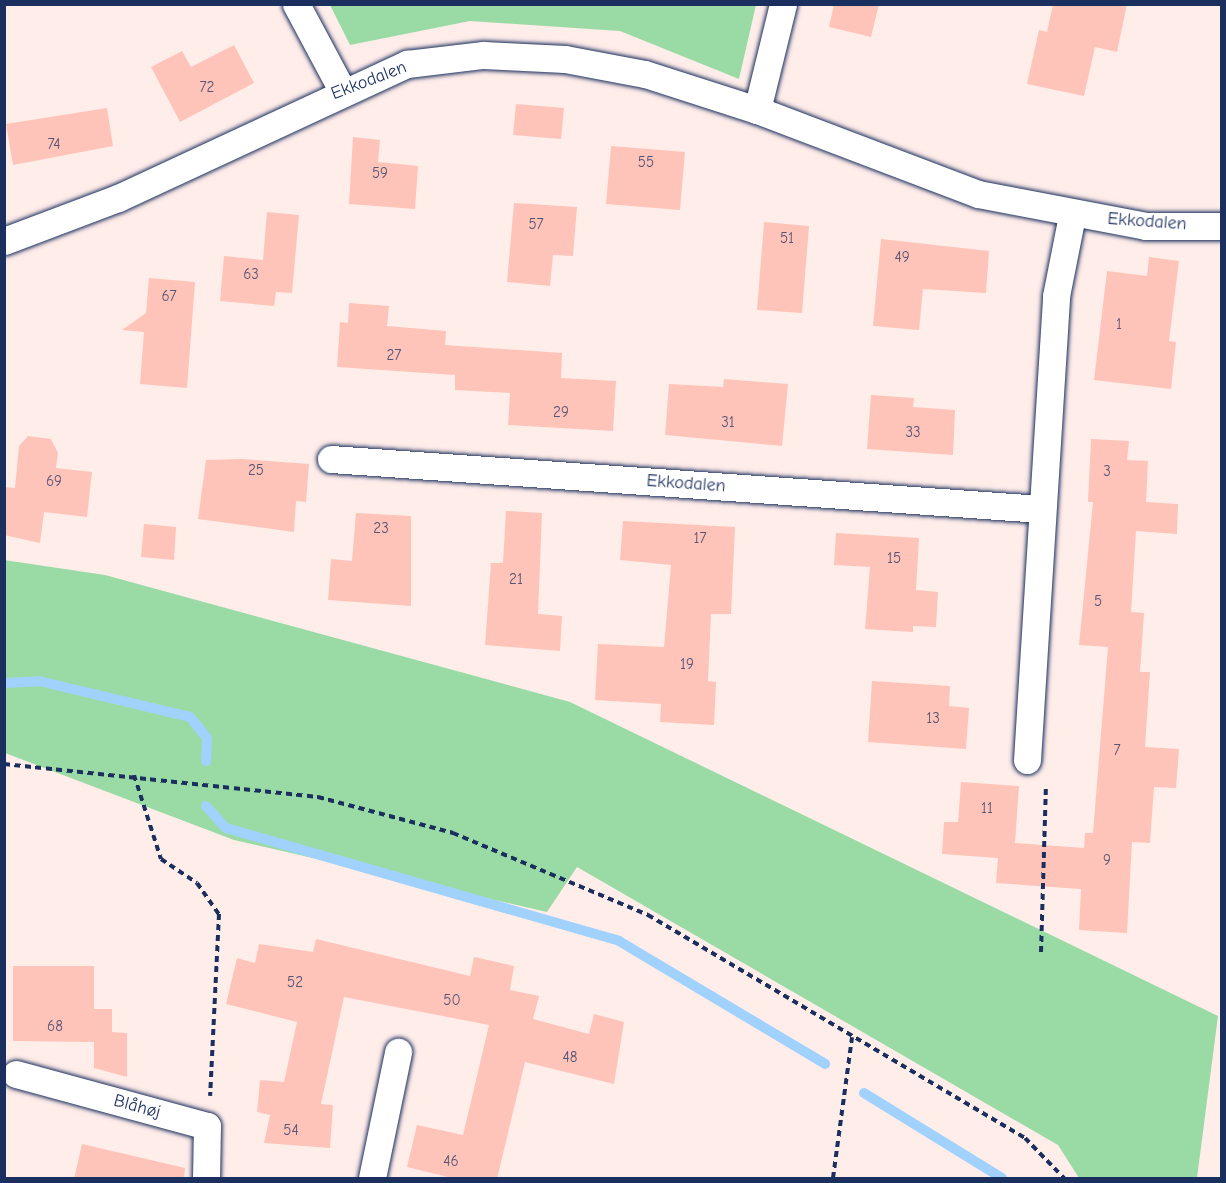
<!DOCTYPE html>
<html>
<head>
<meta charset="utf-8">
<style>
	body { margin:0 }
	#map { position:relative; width:1226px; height:1183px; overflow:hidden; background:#ffedea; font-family:"Comic Neue",sans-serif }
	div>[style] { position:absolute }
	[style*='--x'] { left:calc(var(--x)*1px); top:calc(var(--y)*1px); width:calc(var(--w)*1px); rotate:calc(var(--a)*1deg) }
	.green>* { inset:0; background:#9adba5 }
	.stream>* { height:10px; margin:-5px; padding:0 5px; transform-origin:5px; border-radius:5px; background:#a1d2fe }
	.building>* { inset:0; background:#ffc4b9 }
	.path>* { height:4px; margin-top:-2px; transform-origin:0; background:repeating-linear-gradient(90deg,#1b2f5e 0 6px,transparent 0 10.5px) }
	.roads { filter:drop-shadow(0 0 2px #1b2f5e) drop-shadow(0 0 2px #1b2f5e) }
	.street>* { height:27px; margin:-13.5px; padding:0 13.5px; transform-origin:13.5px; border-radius:13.5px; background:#fff }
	span { translate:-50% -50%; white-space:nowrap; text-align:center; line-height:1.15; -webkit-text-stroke:4.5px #fff; paint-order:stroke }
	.number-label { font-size:15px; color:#545475 }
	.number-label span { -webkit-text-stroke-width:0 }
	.street-label { font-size:18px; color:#1b2f5e }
	.frame { position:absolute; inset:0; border:6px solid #1b2f5e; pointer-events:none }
</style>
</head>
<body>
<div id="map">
	<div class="green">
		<div style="clip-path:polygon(330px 5px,756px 5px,739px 79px,620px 31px,470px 21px,350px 45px)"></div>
		<div style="clip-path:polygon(4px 560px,105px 575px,570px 702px,1218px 1016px,1197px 1178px,1079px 1178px,1058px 1145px,577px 867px,547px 912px,234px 840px,5px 753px)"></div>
	</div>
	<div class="stream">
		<div style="--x:4;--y:683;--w:35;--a:-3"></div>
		<div style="--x:39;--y:681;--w:155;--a:13.4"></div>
		<div style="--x:190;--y:717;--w:27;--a:51"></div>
		<div style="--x:207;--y:738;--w:23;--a:92"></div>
		<div style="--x:206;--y:806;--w:30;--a:48"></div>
		<div style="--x:226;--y:828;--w:409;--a:16"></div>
		<div style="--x:619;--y:941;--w:240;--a:30.8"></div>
		<div style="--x:864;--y:1093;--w:162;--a:31.6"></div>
	</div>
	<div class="building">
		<div style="clip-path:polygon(834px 4px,879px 4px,871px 37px,829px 27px)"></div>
		<div style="clip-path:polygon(1053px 4px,1127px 4px,1117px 52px,1095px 47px,1084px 96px,1027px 84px,1039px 30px,1047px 32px)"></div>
		<div style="clip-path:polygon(234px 45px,254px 83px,180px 122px,151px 67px,182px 51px,191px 67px)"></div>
		<div style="clip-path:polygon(516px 104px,564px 108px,561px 139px,513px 135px)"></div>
		<div style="clip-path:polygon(107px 108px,113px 146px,13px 165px,6px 124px)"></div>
		<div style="clip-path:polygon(353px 137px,380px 140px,378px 162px,418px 166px,415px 209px,349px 204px)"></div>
		<div style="clip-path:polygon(611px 146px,685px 152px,680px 210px,606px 204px)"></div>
		<div style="clip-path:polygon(514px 203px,577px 207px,573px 256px,553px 255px,550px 286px,507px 282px)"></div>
		<div style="clip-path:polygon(267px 212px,299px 215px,292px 293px,276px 292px,274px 306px,220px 301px,224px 256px,263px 260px)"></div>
		<div style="clip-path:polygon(764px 222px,809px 226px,802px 313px,757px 310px)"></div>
		<div style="clip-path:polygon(881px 239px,989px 251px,986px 293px,923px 289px,919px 330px,873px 326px)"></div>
		<div style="clip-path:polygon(1149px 257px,1179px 261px,1169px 341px,1176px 342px,1171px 389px,1094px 380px,1107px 271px,1147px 276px)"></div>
		<div style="clip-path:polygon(149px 278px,195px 282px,187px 388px,140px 384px,144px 332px,122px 330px,146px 313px)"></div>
		<div style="clip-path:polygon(349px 303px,389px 306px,387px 326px,446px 331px,445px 345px,562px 353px,561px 378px,616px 381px,613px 431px,508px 425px,510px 393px,455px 390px,455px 375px,337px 367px,340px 322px,348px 323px)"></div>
		<div style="clip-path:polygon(724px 379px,788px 384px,782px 446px,665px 435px,669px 384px,723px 387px)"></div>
		<div style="clip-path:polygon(871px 395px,914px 398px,913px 407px,955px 410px,953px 455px,867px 449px)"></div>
		<div style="clip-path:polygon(28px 436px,51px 439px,58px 453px,56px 468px,92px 472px,87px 517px,44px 512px,40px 543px,4px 535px,4px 487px,15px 488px,19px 446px)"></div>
		<div style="clip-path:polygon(1091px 439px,1129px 441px,1127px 460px,1148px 461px,1146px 502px,1178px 504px,1177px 534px,1136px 531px,1131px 612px,1144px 613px,1140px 672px,1150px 672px,1145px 747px,1179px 749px,1176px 788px,1154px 787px,1150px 843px,1132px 842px,1127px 933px,1079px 930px,1081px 889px,996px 883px,998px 858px,942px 854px,944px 822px,958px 822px,961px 782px,1019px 786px,1015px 843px,1084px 848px,1085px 833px,1093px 833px,1108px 647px,1079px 645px,1093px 502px,1088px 502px)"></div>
		<div style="clip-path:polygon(242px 459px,309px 464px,306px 502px,296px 501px,294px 532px,198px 519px,206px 460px)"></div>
		<div style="clip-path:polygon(506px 511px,542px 513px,538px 614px,562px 616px,560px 651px,485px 645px,491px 563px,503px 563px)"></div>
		<div style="clip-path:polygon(356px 513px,411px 516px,411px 606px,328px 600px,331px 559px,352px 561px)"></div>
		<div style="clip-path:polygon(623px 521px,735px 527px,731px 614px,711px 614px,708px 681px,716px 682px,714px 725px,660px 722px,661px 704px,595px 700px,598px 644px,664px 647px,671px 565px,620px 560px)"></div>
		<div style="clip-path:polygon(144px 524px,176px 527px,174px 560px,141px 557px)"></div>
		<div style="clip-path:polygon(836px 533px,919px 538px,916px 590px,938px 592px,936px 627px,913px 626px,913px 632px,865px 629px,870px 567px,834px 565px)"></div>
		<div style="clip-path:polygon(872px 681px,950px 686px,949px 706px,969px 708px,966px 749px,868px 742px)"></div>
		<div style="clip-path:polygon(316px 939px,470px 976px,474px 957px,514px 966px,510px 990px,539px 996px,533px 1019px,589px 1034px,594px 1014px,624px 1022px,614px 1084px,525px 1062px,497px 1179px,456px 1179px,407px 1167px,417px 1125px,463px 1135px,489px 1025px,344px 997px,321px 1104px,333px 1105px,330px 1148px,264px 1143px,270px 1115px,257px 1112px,260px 1080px,284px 1082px,297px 1022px,226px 1004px,237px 958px,255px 963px,259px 944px,313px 952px)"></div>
		<div style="clip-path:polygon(13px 966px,94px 966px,94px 1009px,112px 1009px,112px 1032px,127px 1033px,127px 1077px,94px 1068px,94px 1042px,13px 1041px)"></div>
		<div style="clip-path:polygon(82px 1144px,185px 1168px,184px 1179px,74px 1179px)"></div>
	</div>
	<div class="path">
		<div style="--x:4;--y:764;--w:316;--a:6"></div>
		<div style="--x:318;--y:797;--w:140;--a:14.9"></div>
		<div style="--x:453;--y:833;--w:212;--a:22.8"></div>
		<div style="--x:648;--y:915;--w:438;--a:30.6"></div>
		<div style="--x:1025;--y:1138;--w:56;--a:45.7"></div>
		<div style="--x:134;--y:775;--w:88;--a:72.2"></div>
		<div style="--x:161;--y:859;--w:43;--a:33.7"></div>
		<div style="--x:197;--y:883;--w:38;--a:55"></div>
		<div style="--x:219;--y:914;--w:182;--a:92.8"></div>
		<div style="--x:1041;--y:952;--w:168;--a:-88.3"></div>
		<div style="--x:833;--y:1178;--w:142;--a:-82.3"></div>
	</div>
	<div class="roads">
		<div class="street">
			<div style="--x:296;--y:4;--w:98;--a:61.9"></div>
			<div style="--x:757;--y:110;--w:109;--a:-76.2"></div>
			<div style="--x:4;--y:241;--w:122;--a:-20.7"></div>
			<div style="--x:118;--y:198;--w:319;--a:-24.9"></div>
			<div style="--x:407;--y:64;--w:77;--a:-6.8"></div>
			<div style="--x:483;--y:55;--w:82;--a:2.8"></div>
			<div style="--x:565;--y:59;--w:81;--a:10.6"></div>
			<div style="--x:645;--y:74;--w:118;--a:17.8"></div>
			<div style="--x:757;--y:110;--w:236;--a:20.8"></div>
			<div style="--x:978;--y:194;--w:170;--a:10.8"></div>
			<div style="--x:1145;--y:226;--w:77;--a:0"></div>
			<div style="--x:331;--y:459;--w:711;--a:4.03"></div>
			<div style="--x:1027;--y:760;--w:465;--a:-86.4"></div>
			<div style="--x:1056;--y:296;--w:83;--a:-78.8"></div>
			<div style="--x:16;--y:1074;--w:198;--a:15.2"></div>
			<div style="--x:207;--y:1126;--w:52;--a:91.1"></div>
			<div style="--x:372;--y:1178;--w:129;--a:-78.3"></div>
		</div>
	</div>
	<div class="number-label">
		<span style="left:207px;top:88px">72</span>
		<span style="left:54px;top:145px">74</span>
		<span style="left:646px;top:163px">55</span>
		<span style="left:380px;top:174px">59</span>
		<span style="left:536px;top:225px">57</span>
		<span style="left:787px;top:239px">51</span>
		<span style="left:902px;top:258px">49</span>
		<span style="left:251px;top:275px">63</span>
		<span style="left:169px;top:297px">67</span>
		<span style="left:1119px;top:325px">1</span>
		<span style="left:394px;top:356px">27</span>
		<span style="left:561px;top:413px">29</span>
		<span style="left:728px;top:423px">31</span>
		<span style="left:913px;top:433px">33</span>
		<span style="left:256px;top:471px">25</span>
		<span style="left:1107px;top:472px">3</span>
		<span style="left:54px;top:482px">69</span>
		<span style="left:381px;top:529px">23</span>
		<span style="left:700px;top:539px">17</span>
		<span style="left:894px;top:559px">15</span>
		<span style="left:516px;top:580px">21</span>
		<span style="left:1098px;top:602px">5</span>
		<span style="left:687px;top:665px">19</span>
		<span style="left:933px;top:719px">13</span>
		<span style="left:1117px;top:751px">7</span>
		<span style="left:987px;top:809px">11</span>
		<span style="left:1107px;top:861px">9</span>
		<span style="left:295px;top:983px">52</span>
		<span style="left:452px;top:1001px">50</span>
		<span style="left:55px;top:1027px">68</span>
		<span style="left:570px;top:1058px">48</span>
		<span style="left:291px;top:1131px">54</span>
		<span style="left:451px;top:1162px">46</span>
	</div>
	<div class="street-label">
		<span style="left:369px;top:81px;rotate:-21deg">Ekkodalen</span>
		<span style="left:1147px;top:222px;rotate:4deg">Ekkodalen</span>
		<span style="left:686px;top:484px;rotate:4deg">Ekkodalen</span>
		<span style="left:137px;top:1107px;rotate:15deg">Blåhøj</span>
	</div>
	<div class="frame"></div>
</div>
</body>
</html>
